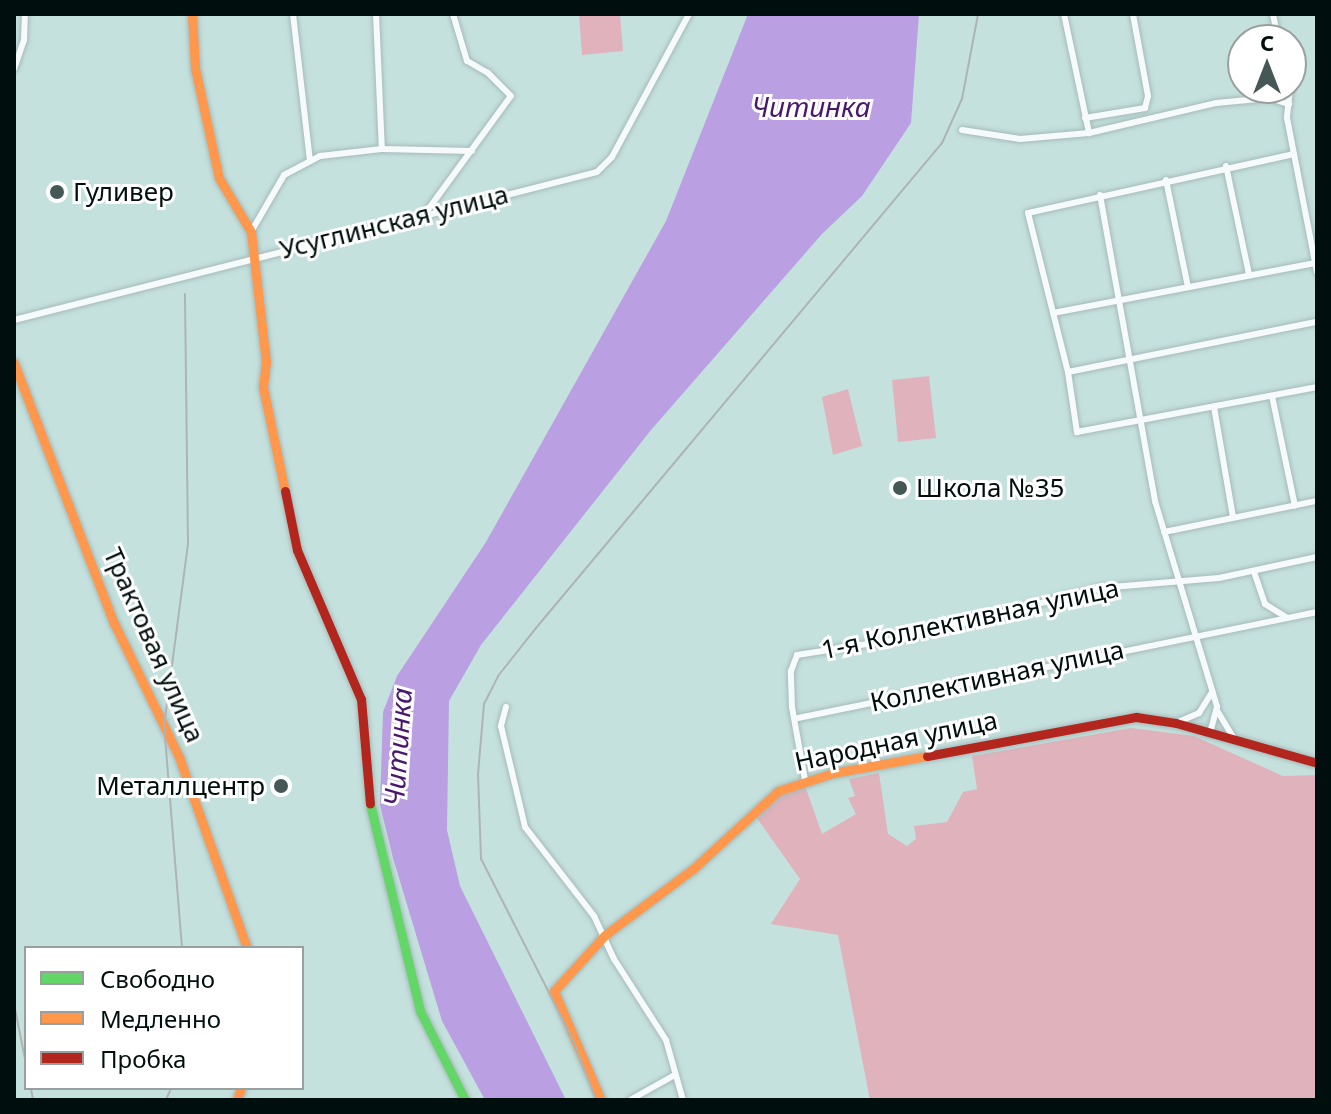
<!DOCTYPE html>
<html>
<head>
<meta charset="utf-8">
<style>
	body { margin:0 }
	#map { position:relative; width:1331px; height:1114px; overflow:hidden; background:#c5e1de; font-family:"Noto Sans",sans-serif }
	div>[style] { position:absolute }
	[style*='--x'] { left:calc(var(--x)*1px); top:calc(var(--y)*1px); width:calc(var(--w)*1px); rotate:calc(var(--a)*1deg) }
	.green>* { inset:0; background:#dfb2bc }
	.water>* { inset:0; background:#baa0e2 }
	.roads { filter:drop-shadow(0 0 2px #a5bbb9) drop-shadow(0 0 2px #a5bbb9) }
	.street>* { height:6px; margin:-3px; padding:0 3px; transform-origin:3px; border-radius:3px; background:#f6fafa }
	.fast>* { height:9px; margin:-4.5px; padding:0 4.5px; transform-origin:4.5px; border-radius:4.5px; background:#63d668 }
	.slow>* { height:9px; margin:-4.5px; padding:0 4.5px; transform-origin:4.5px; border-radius:4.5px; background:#ff974d }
	.jam>* { height:9px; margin:-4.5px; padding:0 4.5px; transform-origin:4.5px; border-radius:4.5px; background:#b3261e }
	.rail>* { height:2px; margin:-1px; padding:0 1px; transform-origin:1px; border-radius:1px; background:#adb4b4 }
	.dots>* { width:22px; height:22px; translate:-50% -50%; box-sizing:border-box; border:4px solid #fff; border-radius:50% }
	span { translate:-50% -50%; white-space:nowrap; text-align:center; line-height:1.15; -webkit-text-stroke:6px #fff; paint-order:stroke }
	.poi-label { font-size:26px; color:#000f0d }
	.left { translate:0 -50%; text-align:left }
	.right { translate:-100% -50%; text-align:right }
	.street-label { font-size:26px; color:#000f0d }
	.water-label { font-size:28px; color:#49176b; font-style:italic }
	.frame { position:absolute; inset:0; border:16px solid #000f0d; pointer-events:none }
	.legend { position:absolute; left:24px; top:946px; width:280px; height:144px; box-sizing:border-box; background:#fff; border:2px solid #999f9e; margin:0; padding:10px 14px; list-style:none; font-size:24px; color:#000f0d }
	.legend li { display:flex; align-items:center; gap:16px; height:40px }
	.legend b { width:40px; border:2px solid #999f9e }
	.north { position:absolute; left:1227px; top:24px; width:80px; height:80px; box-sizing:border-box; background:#fff; border:2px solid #999f9e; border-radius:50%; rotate:0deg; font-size:22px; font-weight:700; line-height:32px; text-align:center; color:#000f0d }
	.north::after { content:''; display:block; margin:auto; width:28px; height:36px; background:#455856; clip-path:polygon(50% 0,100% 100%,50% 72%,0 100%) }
</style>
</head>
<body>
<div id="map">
	<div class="green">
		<div style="clip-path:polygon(579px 14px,620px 14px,623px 51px,582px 55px)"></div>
		<div style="clip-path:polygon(929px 376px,936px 438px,898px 442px,892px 380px)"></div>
		<div style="clip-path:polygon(848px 389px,862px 446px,833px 455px,822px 397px)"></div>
		<div style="clip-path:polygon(1131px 728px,1194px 736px,1283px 776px,1317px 775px,1317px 1100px,870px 1100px,838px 935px,771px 924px,800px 879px,754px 814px,781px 792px,804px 783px,822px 834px,856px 814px,848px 798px,855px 796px,849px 779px,879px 773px,888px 834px,907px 846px,916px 839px,914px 826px,947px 822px,963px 792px,977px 789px,972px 756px)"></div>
	</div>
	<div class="water">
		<div style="clip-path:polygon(748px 14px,919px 14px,911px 123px,862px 196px,822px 234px,651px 430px,481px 645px,449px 701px,447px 830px,460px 886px,566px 1100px,485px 1100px,442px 1021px,393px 858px,380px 805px,383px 712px,397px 676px,486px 542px,666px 221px)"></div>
	</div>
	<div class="roads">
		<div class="street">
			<div style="--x:293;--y:14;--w:148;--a:83.4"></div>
			<div style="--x:376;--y:14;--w:135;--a:87.5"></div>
			<div style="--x:1064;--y:14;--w:122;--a:78.1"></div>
			<div style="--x:1273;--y:14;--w:26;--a:79"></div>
			<div style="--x:14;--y:69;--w:31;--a:-71"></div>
			<div style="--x:24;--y:40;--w:26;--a:-88"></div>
			<div style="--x:1290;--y:88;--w:30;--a:96"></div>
			<div style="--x:1287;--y:118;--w:157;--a:79"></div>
			<div style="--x:1085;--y:118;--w:61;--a:-9.5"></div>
			<div style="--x:1145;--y:108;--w:12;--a:-76"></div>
			<div style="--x:1148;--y:96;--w:83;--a:-100.4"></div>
			<div style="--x:962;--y:130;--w:59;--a:8.8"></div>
			<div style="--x:1020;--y:139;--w:69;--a:-5"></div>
			<div style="--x:1089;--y:133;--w:130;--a:-13.3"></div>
			<div style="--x:1216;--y:103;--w:53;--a:-5.4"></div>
			<div style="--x:1269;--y:98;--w:21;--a:17"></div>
			<div style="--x:1294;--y:154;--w:272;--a:167.5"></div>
			<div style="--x:1028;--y:213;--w:164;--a:75.9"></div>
			<div style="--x:1068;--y:372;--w:61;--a:81.5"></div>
			<div style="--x:1077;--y:432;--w:244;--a:-10.6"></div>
			<div style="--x:1226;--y:166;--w:110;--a:78"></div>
			<div style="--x:1166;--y:180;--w:109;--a:78.4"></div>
			<div style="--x:1100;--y:195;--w:311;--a:79.8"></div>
			<div style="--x:1155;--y:501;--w:215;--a:73.2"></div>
			<div style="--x:1217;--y:707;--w:27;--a:105"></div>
			<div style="--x:427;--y:211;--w:142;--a:-53.9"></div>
			<div style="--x:511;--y:96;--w:33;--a:-135"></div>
			<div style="--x:488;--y:73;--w:24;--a:-150"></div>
			<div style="--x:467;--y:61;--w:49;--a:-106.6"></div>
			<div style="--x:251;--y:232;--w:66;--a:-59.9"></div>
			<div style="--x:284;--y:175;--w:41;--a:-27.8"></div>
			<div style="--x:320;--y:156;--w:62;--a:-6.4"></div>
			<div style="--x:382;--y:149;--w:90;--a:1.3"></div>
			<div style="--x:1053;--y:313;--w:267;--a:-10.8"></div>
			<div style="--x:14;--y:320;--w:601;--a:-14.24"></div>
			<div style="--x:597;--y:172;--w:21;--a:-45"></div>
			<div style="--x:612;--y:157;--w:162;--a:-61.7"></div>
			<div style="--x:1068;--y:372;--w:254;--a:-11.4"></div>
			<div style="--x:1272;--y:396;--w:112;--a:78.2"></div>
			<div style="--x:1214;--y:407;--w:112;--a:80.2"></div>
			<div style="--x:1164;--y:532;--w:156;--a:-11.5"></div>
			<div style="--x:1254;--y:572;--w:34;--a:71"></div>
			<div style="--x:1265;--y:604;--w:26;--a:32"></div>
			<div style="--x:506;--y:707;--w:20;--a:105"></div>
			<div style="--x:501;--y:726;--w:104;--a:76.6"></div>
			<div style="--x:525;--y:827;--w:113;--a:52.2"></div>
			<div style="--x:594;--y:916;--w:47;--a:65.1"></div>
			<div style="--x:614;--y:959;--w:96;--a:57.3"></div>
			<div style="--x:666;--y:1040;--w:62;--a:74.2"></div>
			<div style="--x:1218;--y:712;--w:33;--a:59"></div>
			<div style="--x:798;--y:718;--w:530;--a:-11.54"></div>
			<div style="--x:1178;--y:722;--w:23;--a:-23"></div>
			<div style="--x:1199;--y:713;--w:25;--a:-58"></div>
			<div style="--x:805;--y:780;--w:74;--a:-100.1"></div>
			<div style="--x:792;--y:707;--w:36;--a:-92"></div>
			<div style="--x:791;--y:671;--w:17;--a:-69"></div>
			<div style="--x:797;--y:655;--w:109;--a:-8.9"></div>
			<div style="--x:905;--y:638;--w:201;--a:-14.4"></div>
			<div style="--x:1100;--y:588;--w:119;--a:-4.8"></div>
			<div style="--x:1219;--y:578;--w:100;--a:-12.1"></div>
			<div style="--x:630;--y:1100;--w:51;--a:-29.1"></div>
		</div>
		<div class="fast">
			<div style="--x:370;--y:804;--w:213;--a:76.4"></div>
			<div style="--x:420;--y:1011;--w:100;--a:63.2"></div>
		</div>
		<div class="slow">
			<div style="--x:192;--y:14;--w:54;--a:86.8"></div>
			<div style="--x:195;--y:68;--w:113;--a:77.7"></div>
			<div style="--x:219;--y:178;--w:63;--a:59.3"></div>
			<div style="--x:251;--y:232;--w:131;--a:83.4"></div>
			<div style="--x:266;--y:362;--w:25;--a:97"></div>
			<div style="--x:263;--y:387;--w:106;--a:78.1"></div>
			<div style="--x:14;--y:363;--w:279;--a:69"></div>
			<div style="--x:114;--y:623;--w:149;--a:64.1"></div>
			<div style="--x:179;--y:757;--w:203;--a:70.4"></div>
			<div style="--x:237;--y:1100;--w:13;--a:-72"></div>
			<div style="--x:601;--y:1100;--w:119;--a:-113.3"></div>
			<div style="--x:554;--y:991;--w:76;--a:-47.7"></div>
			<div style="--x:605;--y:935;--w:110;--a:-36.9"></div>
			<div style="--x:693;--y:869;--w:115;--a:-42.5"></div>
			<div style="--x:778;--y:791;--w:58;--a:-18.1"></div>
			<div style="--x:833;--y:773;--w:96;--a:-10.3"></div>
		</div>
		<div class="jam">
			<div style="--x:285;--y:491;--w:60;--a:78.5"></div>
			<div style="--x:297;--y:550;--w:162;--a:66.8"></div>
			<div style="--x:361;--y:699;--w:105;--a:85.1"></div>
			<div style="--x:927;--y:756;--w:213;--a:-10.6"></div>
			<div style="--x:1136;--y:717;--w:40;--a:8.5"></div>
			<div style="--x:1176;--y:723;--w:147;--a:15.8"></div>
		</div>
	</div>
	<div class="rail">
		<div style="--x:182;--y:948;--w:223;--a:-94.6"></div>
		<div style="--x:164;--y:726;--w:185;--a:-82.5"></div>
		<div style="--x:188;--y:543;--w:249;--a:-90.7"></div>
		<div style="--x:14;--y:1004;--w:61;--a:78.7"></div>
		<div style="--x:31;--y:1088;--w:12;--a:81"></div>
		<div style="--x:166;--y:1100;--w:13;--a:-67"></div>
		<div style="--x:596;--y:1100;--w:62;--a:-110.8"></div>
		<div style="--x:574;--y:1042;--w:205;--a:-116.9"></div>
		<div style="--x:481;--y:859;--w:85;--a:-92"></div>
		<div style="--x:478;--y:774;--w:70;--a:-85.1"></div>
		<div style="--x:484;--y:704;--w:31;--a:-63"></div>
		<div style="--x:498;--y:676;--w:61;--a:-51.6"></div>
		<div style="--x:536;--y:628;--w:633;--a:-50.07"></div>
		<div style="--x:942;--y:143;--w:48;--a:-65.6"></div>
		<div style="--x:962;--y:99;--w:86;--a:-79.3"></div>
	</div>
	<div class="dots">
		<div style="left:57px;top:192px;background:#455856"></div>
		<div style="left:900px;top:488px;background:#455856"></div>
		<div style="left:281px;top:786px;background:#455856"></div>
	</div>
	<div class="poi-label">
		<span class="left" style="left:73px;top:192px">Гуливер</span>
		<span class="left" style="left:916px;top:488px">Школа №35</span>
		<span class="right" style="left:265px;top:786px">Металлцентр</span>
	</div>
	<div class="street-label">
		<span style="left:394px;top:222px;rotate:-14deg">Усуглинская улица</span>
		<span style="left:970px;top:619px;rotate:-12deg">1-я Коллективная улица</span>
		<span style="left:154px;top:645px;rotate:66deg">Трактовая улица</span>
		<span style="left:997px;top:676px;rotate:-12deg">Коллективная улица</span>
		<span style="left:896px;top:741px;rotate:-12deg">Народная улица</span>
	</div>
	<div class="water-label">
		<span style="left:811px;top:106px">Читинка</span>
		<span style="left:397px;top:747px;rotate:-86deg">Читинка</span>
	</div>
	<div class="frame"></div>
	<ul class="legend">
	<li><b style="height:10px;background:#63d668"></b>Свободно</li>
	<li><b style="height:10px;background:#ff974d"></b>Медленно</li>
	<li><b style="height:10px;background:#b3261e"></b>Пробка</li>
	</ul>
	<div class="north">С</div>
</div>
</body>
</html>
